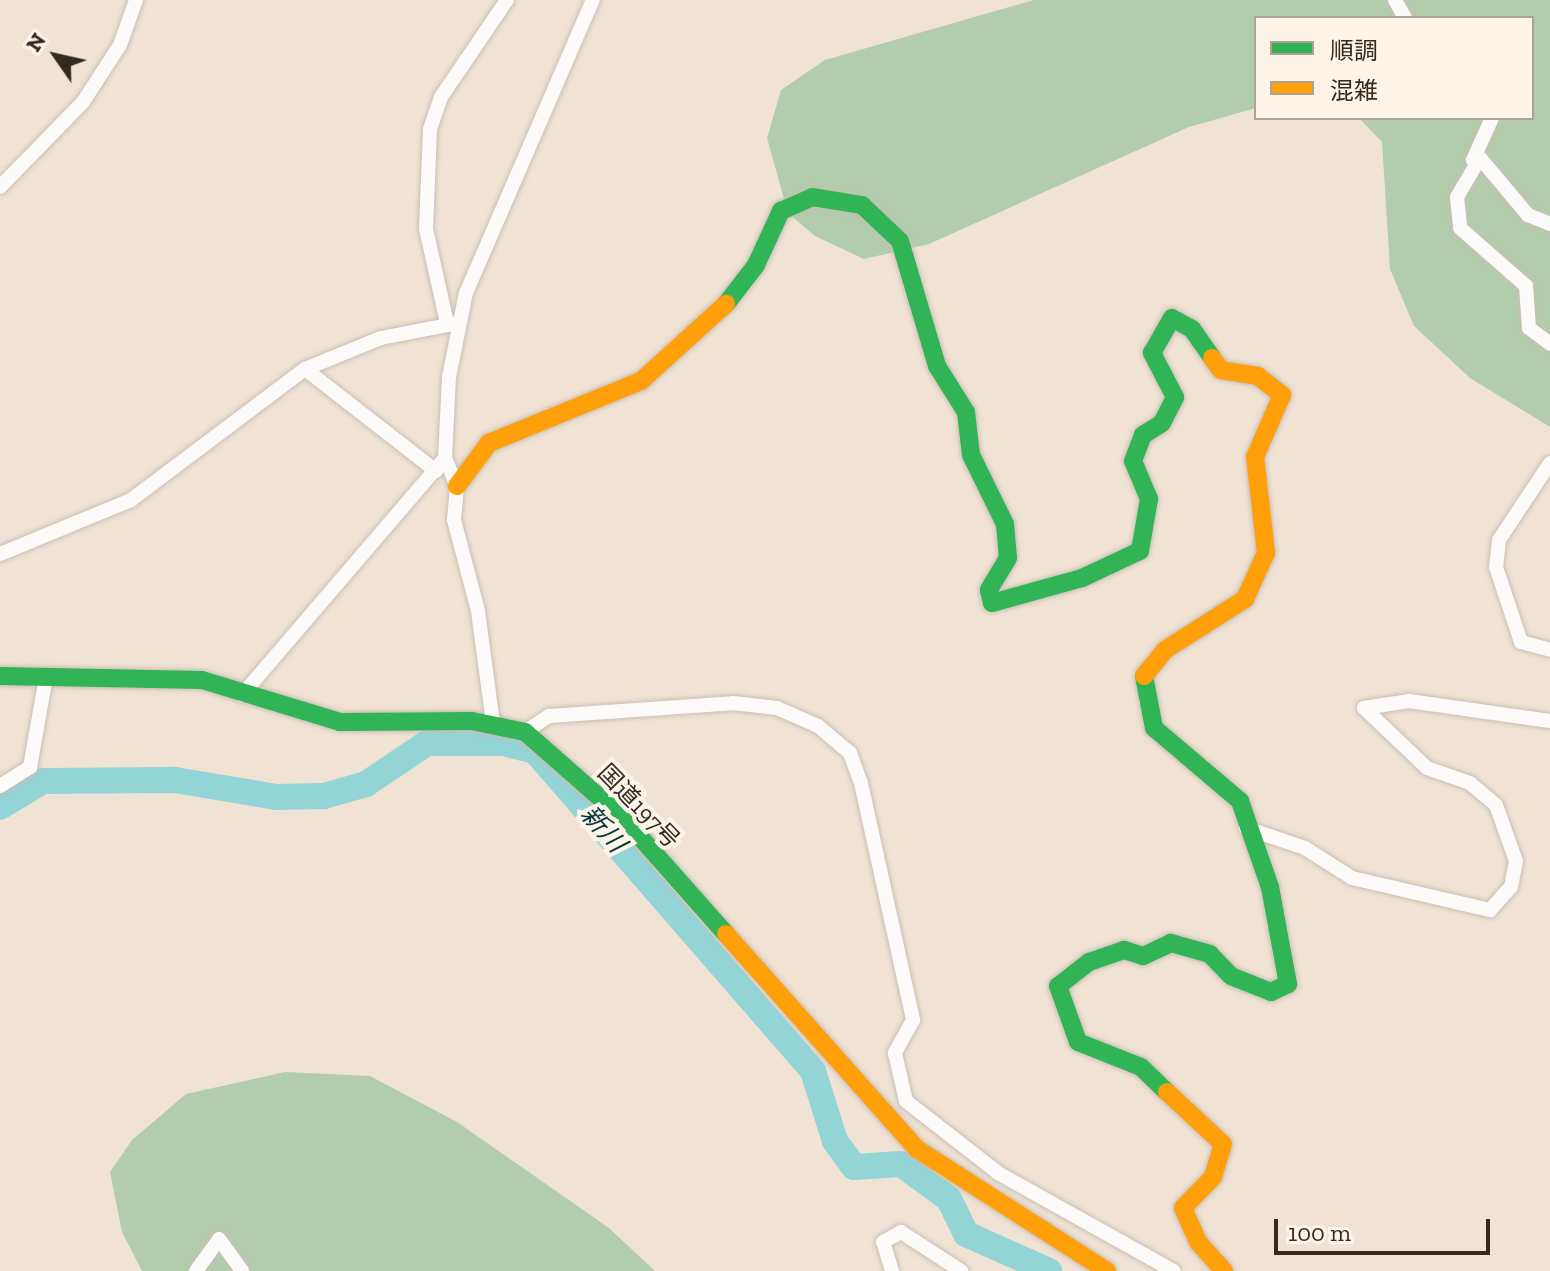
<!DOCTYPE html>
<html>
<head>
<meta charset="utf-8">
<style>
	body { margin:0 }
	#map { position:relative; width:1550px; height:1271px; overflow:hidden; background:#f0e3d4; font-family:"Zilla Slab","Noto Sans JP",serif }
	div>[style] { position:absolute }
	[style*='--x'] { left:calc(var(--x)*1px); top:calc(var(--y)*1px); width:calc(var(--w)*1px); rotate:calc(var(--a)*1deg) }
	.forest>* { inset:0; background:#b2cdab }
	.river>* { height:26px; margin:-13px; padding:0 13px; transform-origin:13px; border-radius:13px; background:#93d4d6 }
	.roads { filter:drop-shadow(0 0 2px #c9bfb4) drop-shadow(0 0 2px #c9bfb4) }
	.street>* { height:14px; margin:-7px; padding:0 7px; transform-origin:7px; border-radius:7px; background:#fdfbf9 }
	.fast>* { height:18px; margin:-9px; padding:0 9px; transform-origin:9px; border-radius:9px; background:#30b455 }
	.slow>* { height:18px; margin:-9px; padding:0 9px; transform-origin:9px; border-radius:9px; background:#ff9f0a }
	span { translate:-50% -50%; white-space:nowrap; text-align:center; line-height:1.15; -webkit-text-stroke:8px #fdf4e9; paint-order:stroke }
	.street-label { font-size:24px; color:#332a1f }
	.water-label { font-size:26px; color:#05373b; font-style:italic }
	.legend { position:absolute; left:1254px; top:16px; width:280px; height:104px; box-sizing:border-box; background:#fdf4e9; border:2px solid #aca398; margin:0; padding:10px 14px; list-style:none; font-size:24px; color:#332a1f }
	.legend li { display:flex; align-items:center; gap:16px; height:40px }
	.legend b { width:40px; border:2px solid #aca398 }
	.north { position:absolute; left:16px; top:16px; width:80px; height:80px; -webkit-text-stroke:6px #fdf4e9; paint-order:stroke; rotate:304deg; font-size:22px; font-weight:700; line-height:32px; text-align:center; color:#332a1f }
	.north::after { content:''; display:block; margin:auto; width:28px; height:36px; background:#332a1f; clip-path:polygon(50% 0,100% 100%,50% 72%,0 100%) }
	.scale { position:absolute; left:1274px; top:1219px; width:216px; height:36px; box-sizing:border-box; border:4px solid #332a1f; border-top:0; padding-left:10px; font-size:24px; line-height:28px; white-space:nowrap; color:#332a1f; -webkit-text-stroke:6px #fdf4e9; paint-order:stroke }
</style>
</head>
<body>
<div id="map">
	<div class="forest">
		<div style="clip-path:polygon(1034px 0,1550px 0,1550px 427px,1470px 378px,1414px 326px,1390px 269px,1382px 142px,1359px 118px,1532px 118px,1532px 18px,1256px 18px,1256px 108px,1189px 127px,929px 244px,864px 259px,815px 236px,788px 213px,767px 138px,781px 90px,825px 60px)"></div>
		<div style="clip-path:polygon(285px 1072px,370px 1076px,457px 1122px,609px 1228px,655px 1271px,142px 1271px,122px 1232px,110px 1172px,132px 1140px,186px 1094px)"></div>
	</div>
	<div class="river">
		<div style="--x:0;--y:807;--w:50;--a:-31.2"></div>
		<div style="--x:43;--y:781;--w:132;--a:-0.4"></div>
		<div style="--x:175;--y:780;--w:103;--a:9.5"></div>
		<div style="--x:277;--y:797;--w:47;--a:-1.2"></div>
		<div style="--x:324;--y:796;--w:44;--a:-15.9"></div>
		<div style="--x:366;--y:784;--w:73;--a:-33.9"></div>
		<div style="--x:427;--y:743;--w:76;--a:0"></div>
		<div style="--x:503;--y:743;--w:33;--a:14"></div>
		<div style="--x:535;--y:751;--w:424;--a:49"></div>
		<div style="--x:813;--y:1071;--w:73;--a:72.6"></div>
		<div style="--x:835;--y:1141;--w:32;--a:54"></div>
		<div style="--x:854;--y:1167;--w:47;--a:-3.7"></div>
		<div style="--x:901;--y:1164;--w:59;--a:36.1"></div>
		<div style="--x:949;--y:1199;--w:39;--a:64"></div>
		<div style="--x:966;--y:1234;--w:91;--a:24"></div>
	</div>
	<div class="roads">
		<div class="street">
			<div style="--x:1395;--y:0;--w:21;--a:61"></div>
			<div style="--x:1492;--y:118;--w:46;--a:114.3"></div>
			<div style="--x:1473;--y:160;--w:7;--a:-16"></div>
			<div style="--x:1480;--y:158;--w:75;--a:49.9"></div>
			<div style="--x:1528;--y:215;--w:24;--a:22"></div>
			<div style="--x:1480;--y:158;--w:45;--a:120.5"></div>
			<div style="--x:1457;--y:197;--w:31;--a:84"></div>
			<div style="--x:1460;--y:228;--w:88;--a:41.3"></div>
			<div style="--x:1526;--y:286;--w:42;--a:85.9"></div>
			<div style="--x:1529;--y:328;--w:26;--a:37"></div>
			<div style="--x:0;--y:187;--w:119;--a:-45.7"></div>
			<div style="--x:83;--y:102;--w:68;--a:-57"></div>
			<div style="--x:120;--y:45;--w:48;--a:-70.4"></div>
			<div style="--x:447;--y:323;--w:96;--a:-102.6"></div>
			<div style="--x:426;--y:229;--w:100;--a:-87.7"></div>
			<div style="--x:430;--y:129;--w:34;--a:-71"></div>
			<div style="--x:441;--y:97;--w:117;--a:-55.8"></div>
			<div style="--x:305;--y:369;--w:166;--a:37.9"></div>
			<div style="--x:445;--y:458;--w:30;--a:67"></div>
			<div style="--x:457;--y:486;--w:34;--a:95"></div>
			<div style="--x:454;--y:520;--w:94;--a:75.2"></div>
			<div style="--x:478;--y:611;--w:114;--a:82.4"></div>
			<div style="--x:1550;--y:463;--w:92;--a:123.5"></div>
			<div style="--x:1499;--y:540;--w:27;--a:96"></div>
			<div style="--x:1496;--y:567;--w:79;--a:71.6"></div>
			<div style="--x:1521;--y:642;--w:30;--a:15"></div>
			<div style="--x:0;--y:554;--w:142;--a:-22.4"></div>
			<div style="--x:131;--y:500;--w:218;--a:-37"></div>
			<div style="--x:305;--y:369;--w:82;--a:-22.2"></div>
			<div style="--x:381;--y:338;--w:78;--a:-11"></div>
			<div style="--x:242;--y:695;--w:312;--a:-49.4"></div>
			<div style="--x:445;--y:458;--w:81;--a:-87.2"></div>
			<div style="--x:449;--y:377;--w:86;--a:-78.6"></div>
			<div style="--x:466;--y:293;--w:319;--a:-66.6"></div>
			<div style="--x:525;--y:732;--w:29;--a:-34"></div>
			<div style="--x:549;--y:716;--w:184;--a:-4"></div>
			<div style="--x:733;--y:703;--w:44;--a:6.5"></div>
			<div style="--x:777;--y:708;--w:45;--a:23.7"></div>
			<div style="--x:818;--y:726;--w:42;--a:40.2"></div>
			<div style="--x:850;--y:753;--w:32;--a:70"></div>
			<div style="--x:861;--y:783;--w:243;--a:77.6"></div>
			<div style="--x:913;--y:1020;--w:38;--a:119"></div>
			<div style="--x:895;--y:1053;--w:49;--a:77.1"></div>
			<div style="--x:906;--y:1101;--w:117;--a:38"></div>
			<div style="--x:998;--y:1173;--w:201;--a:29.2"></div>
			<div style="--x:0;--y:786;--w:36;--a:-32"></div>
			<div style="--x:30;--y:767;--w:85;--a:-79.9"></div>
			<div style="--x:1246;--y:828;--w:62;--a:18.7"></div>
			<div style="--x:1305;--y:848;--w:56;--a:32.6"></div>
			<div style="--x:1352;--y:878;--w:142;--a:13.1"></div>
			<div style="--x:1490;--y:910;--w:31;--a:-48"></div>
			<div style="--x:1511;--y:887;--w:26;--a:-79"></div>
			<div style="--x:1516;--y:861;--w:59;--a:-109.7"></div>
			<div style="--x:1496;--y:805;--w:34;--a:-140"></div>
			<div style="--x:1470;--y:783;--w:46;--a:-160.8"></div>
			<div style="--x:1427;--y:768;--w:87;--a:-136.4"></div>
			<div style="--x:1364;--y:708;--w:46;--a:-8.8"></div>
			<div style="--x:1409;--y:701;--w:142;--a:8.1"></div>
			<div style="--x:196;--y:1271;--w:39;--a:-54"></div>
			<div style="--x:219;--y:1239;--w:39;--a:54"></div>
			<div style="--x:892;--y:1271;--w:30;--a:-107"></div>
			<div style="--x:883;--y:1242;--w:21;--a:-29"></div>
			<div style="--x:901;--y:1232;--w:72;--a:33"></div>
		</div>
		<div class="fast">
			<div style="--x:726;--y:304;--w:49;--a:-52.4"></div>
			<div style="--x:756;--y:265;--w:60;--a:-65.2"></div>
			<div style="--x:781;--y:211;--w:34;--a:-24"></div>
			<div style="--x:812;--y:197;--w:51;--a:9.1"></div>
			<div style="--x:862;--y:205;--w:52;--a:43.5"></div>
			<div style="--x:900;--y:241;--w:130;--a:73.5"></div>
			<div style="--x:937;--y:366;--w:54;--a:57.8"></div>
			<div style="--x:966;--y:412;--w:43;--a:83.4"></div>
			<div style="--x:971;--y:455;--w:77;--a:63.8"></div>
			<div style="--x:1005;--y:524;--w:34;--a:85"></div>
			<div style="--x:1008;--y:558;--w:37;--a:121"></div>
			<div style="--x:989;--y:590;--w:13;--a:77"></div>
			<div style="--x:992;--y:603;--w:93;--a:-15.5"></div>
			<div style="--x:1082;--y:578;--w:64;--a:-25"></div>
			<div style="--x:1140;--y:551;--w:53;--a:-80.2"></div>
			<div style="--x:1149;--y:499;--w:41;--a:-112.8"></div>
			<div style="--x:1133;--y:461;--w:28;--a:-69"></div>
			<div style="--x:1143;--y:435;--w:22;--a:-32"></div>
			<div style="--x:1162;--y:423;--w:29;--a:-63"></div>
			<div style="--x:1175;--y:397;--w:50;--a:-117.6"></div>
			<div style="--x:1152;--y:353;--w:40;--a:-60.3"></div>
			<div style="--x:1172;--y:318;--w:23;--a:29"></div>
			<div style="--x:1192;--y:329;--w:35;--a:55"></div>
			<div style="--x:0;--y:676;--w:202;--a:1.1"></div>
			<div style="--x:202;--y:680;--w:144;--a:16.9"></div>
			<div style="--x:340;--y:722;--w:132;--a:-0.4"></div>
			<div style="--x:472;--y:721;--w:54;--a:11.7"></div>
			<div style="--x:525;--y:732;--w:133;--a:41.3"></div>
			<div style="--x:625;--y:820;--w:152;--a:48.5"></div>
			<div style="--x:1144;--y:676;--w:53;--a:79.1"></div>
			<div style="--x:1154;--y:728;--w:113;--a:40.3"></div>
			<div style="--x:1240;--y:801;--w:91;--a:70.8"></div>
			<div style="--x:1270;--y:887;--w:99;--a:79.5"></div>
			<div style="--x:1288;--y:984;--w:19;--a:155"></div>
			<div style="--x:1271;--y:992;--w:43;--a:-158.2"></div>
			<div style="--x:1231;--y:976;--w:30;--a:-134"></div>
			<div style="--x:1210;--y:954;--w:41;--a:-164.2"></div>
			<div style="--x:1171;--y:943;--w:31;--a:155"></div>
			<div style="--x:1143;--y:956;--w:20;--a:-162"></div>
			<div style="--x:1124;--y:950;--w:37;--a:161"></div>
			<div style="--x:1089;--y:962;--w:39;--a:142"></div>
			<div style="--x:1058;--y:986;--w:59;--a:70.3"></div>
			<div style="--x:1078;--y:1042;--w:68;--a:21.6"></div>
			<div style="--x:1141;--y:1067;--w:36;--a:44"></div>
		</div>
		<div class="slow">
			<div style="--x:457;--y:486;--w:54;--a:-53.3"></div>
			<div style="--x:489;--y:443;--w:164;--a:-22.2"></div>
			<div style="--x:641;--y:381;--w:115;--a:-42.2"></div>
			<div style="--x:1144;--y:676;--w:33;--a:-51"></div>
			<div style="--x:1165;--y:650;--w:95;--a:-32.5"></div>
			<div style="--x:1245;--y:599;--w:51;--a:-65.5"></div>
			<div style="--x:1266;--y:553;--w:97;--a:-96.5"></div>
			<div style="--x:1255;--y:457;--w:68;--a:-66.5"></div>
			<div style="--x:1282;--y:395;--w:31;--a:-142"></div>
			<div style="--x:1258;--y:376;--w:37;--a:-171"></div>
			<div style="--x:1221;--y:370;--w:15;--a:-127"></div>
			<div style="--x:726;--y:934;--w:288;--a:48.4"></div>
			<div style="--x:917;--y:1149;--w:226;--a:32.7"></div>
			<div style="--x:1167;--y:1092;--w:76;--a:42.9"></div>
			<div style="--x:1223;--y:1144;--w:34;--a:107"></div>
			<div style="--x:1213;--y:1177;--w:43;--a:134.1"></div>
			<div style="--x:1183;--y:1208;--w:37;--a:66"></div>
			<div style="--x:1198;--y:1242;--w:39;--a:48"></div>
		</div>
	</div>
	<div class="street-label">
		<span style="left:639px;top:806px;rotate:46deg">国道197号</span>
	</div>
	<div class="water-label">
		<span style="left:603px;top:829px;rotate:49deg">新川</span>
	</div>
	<ul class="legend">
	<li><b style="height:10px;background:#30b455"></b>順調</li>
	<li><b style="height:10px;background:#ff9f0a"></b>混雑</li>
	</ul>
	<div class="north">N</div>
	<div class="scale">100 m</div>
</div>
</body>
</html>
